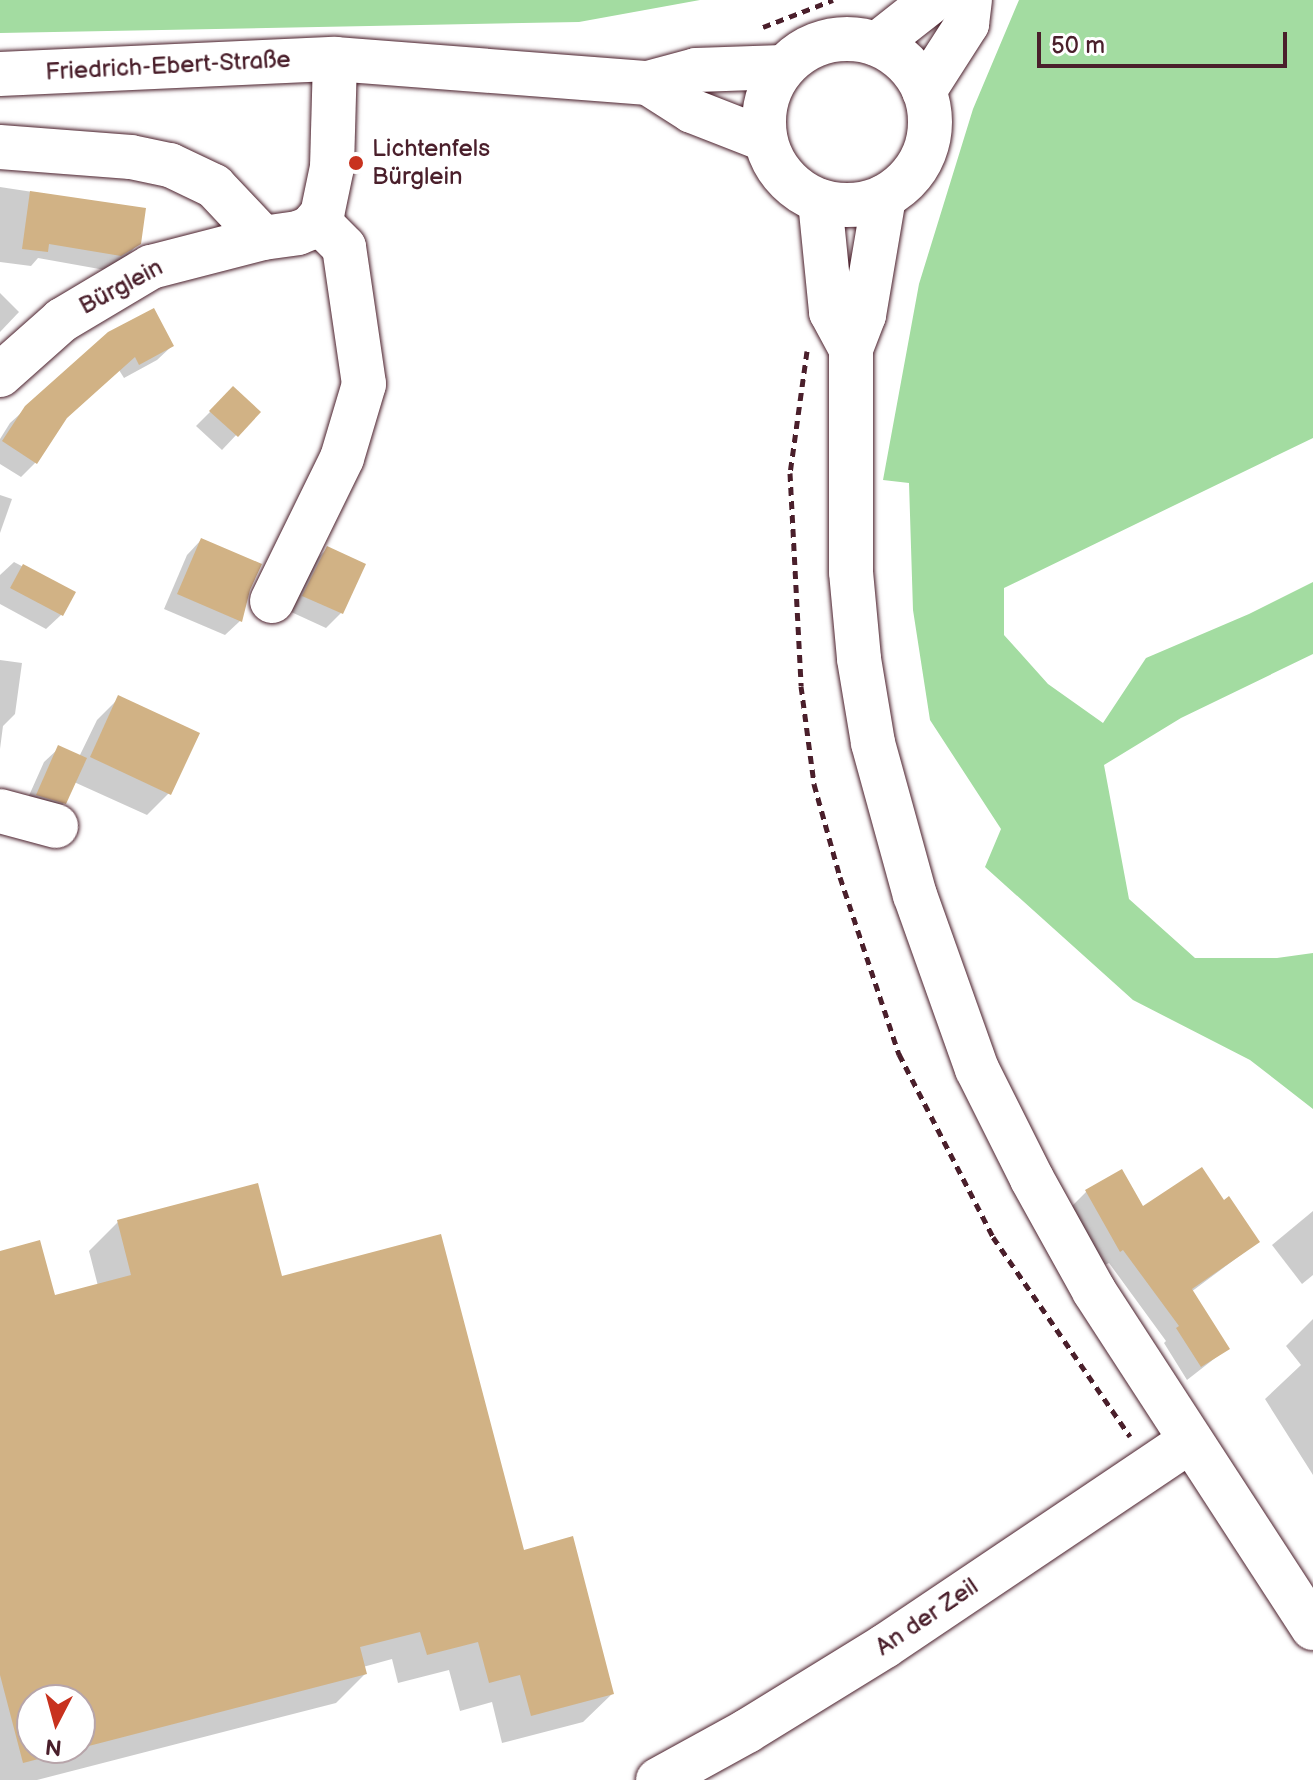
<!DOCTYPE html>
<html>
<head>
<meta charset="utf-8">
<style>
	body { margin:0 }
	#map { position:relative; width:1313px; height:1780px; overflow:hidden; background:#fff; font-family:"Balsamiq Sans",sans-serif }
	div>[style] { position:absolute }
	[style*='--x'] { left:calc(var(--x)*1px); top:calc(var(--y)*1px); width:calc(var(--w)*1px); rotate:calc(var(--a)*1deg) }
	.green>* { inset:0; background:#a3dca1 }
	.shadow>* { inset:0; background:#0003 }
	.building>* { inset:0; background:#d1b285 }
	.path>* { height:5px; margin-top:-2.5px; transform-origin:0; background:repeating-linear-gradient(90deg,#4a1f2b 0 8px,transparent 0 14px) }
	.roads { filter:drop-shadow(0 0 2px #4a1f2b) drop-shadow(0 0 2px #4a1f2b) }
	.minor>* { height:44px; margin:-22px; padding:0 22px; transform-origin:22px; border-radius:22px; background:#fff }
	.minor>.ring { margin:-22px; padding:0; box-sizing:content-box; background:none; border:44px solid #fff; border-radius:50% }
	.dots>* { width:22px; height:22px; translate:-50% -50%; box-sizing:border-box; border:4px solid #fff; border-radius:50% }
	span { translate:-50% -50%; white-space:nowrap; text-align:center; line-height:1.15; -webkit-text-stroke:7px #fff; paint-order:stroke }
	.street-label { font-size:24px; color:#4a1f2b }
	.poi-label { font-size:24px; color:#4a1f2b }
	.left { translate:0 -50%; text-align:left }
	.north { position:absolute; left:16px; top:1684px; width:80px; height:80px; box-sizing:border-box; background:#fff; border:2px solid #b7a5aa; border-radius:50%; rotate:186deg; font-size:22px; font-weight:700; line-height:32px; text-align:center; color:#4a1f2b }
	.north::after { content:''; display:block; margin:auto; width:28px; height:36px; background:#c8321e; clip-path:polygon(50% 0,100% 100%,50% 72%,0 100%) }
	.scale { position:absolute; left:1037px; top:32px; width:250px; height:36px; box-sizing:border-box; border:4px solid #4a1f2b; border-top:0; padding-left:10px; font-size:24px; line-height:28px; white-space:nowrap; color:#4a1f2b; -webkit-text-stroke:6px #fff; paint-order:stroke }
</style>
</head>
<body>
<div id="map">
	<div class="green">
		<div style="clip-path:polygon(0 0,700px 0,579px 22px,0 33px)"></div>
		<div style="clip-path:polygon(1019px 0,1313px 0,1313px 438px,1004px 588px,1004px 635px,1048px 684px,1103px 723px,1146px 658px,1249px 614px,1313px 582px,1313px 654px,1181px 718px,1104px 765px,1129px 899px,1195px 958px,1277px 958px,1313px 953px,1313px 1109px,1250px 1060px,1133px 1000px,985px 867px,1001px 829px,930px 720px,913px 610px,909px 483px,883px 480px,919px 284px,973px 109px)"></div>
	</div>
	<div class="shadow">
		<div style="clip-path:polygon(0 187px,144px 209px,139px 243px,124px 259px,105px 270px,38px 258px,31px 266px,0 262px)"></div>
		<div style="clip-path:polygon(0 293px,19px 312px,0 332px)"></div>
		<div style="clip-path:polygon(109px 334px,172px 346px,157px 360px,124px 378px,119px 370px,63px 421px,35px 463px,21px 477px,0 464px,0 439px,10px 423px)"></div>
		<div style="clip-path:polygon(233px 389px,258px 412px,222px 450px,196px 426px)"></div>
		<div style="clip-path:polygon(0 495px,12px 499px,0 533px)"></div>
		<div style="clip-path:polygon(201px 540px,248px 589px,240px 621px,225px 635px,164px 609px,187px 555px)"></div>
		<div style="clip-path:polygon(327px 549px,363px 565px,341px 613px,326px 628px,289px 611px,312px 563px)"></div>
		<div style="clip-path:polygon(14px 562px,73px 593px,61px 615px,46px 629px,0 604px,0 575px)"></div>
		<div style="clip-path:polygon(0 660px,22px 663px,15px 714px,3px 726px,0 749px)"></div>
		<div style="clip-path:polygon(119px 698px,169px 793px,147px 815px,74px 782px,64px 803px,50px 817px,23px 809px,44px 762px,59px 748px,79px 757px,97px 720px)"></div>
		<div style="clip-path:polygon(1121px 1171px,1143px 1209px,1223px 1202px,1258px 1242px,1191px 1292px,1228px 1348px,1187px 1380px,1164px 1343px,1166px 1341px,1109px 1263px,1105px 1265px,1072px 1206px,1086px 1192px)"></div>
		<div style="clip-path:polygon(1313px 1211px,1313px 1275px,1302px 1284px,1272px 1245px)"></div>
		<div style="clip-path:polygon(evenodd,118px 1222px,281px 1278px,522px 1552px,612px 1694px,583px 1722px,502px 1743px,492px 1702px,460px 1711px,449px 1670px,398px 1683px,392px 1659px,363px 1667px,365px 1674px,336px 1703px,37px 1780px,0 1780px,0 1253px,53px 1297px,98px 1286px,89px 1251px,118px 1222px,32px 1700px,80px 1700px,80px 1748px,32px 1748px,32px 1700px)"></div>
		<div style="clip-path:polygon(1313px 1319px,1313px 1475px,1265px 1399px,1301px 1365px,1286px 1346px)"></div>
	</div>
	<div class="building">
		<div style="clip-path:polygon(30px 191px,146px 208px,141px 244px,121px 256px,49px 244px,48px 252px,22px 249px)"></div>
		<div style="clip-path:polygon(154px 308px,174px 346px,139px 365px,135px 357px,67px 418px,37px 464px,2px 441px,25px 406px,108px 332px)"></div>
		<div style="clip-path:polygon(233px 386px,261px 412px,238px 437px,209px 411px)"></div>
		<div style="clip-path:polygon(201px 538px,262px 564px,250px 590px,242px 622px,177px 594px)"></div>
		<div style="clip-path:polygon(327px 546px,366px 564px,343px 614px,302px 596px)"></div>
		<div style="clip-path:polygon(23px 564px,76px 592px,63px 616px,10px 588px)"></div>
		<div style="clip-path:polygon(118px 695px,200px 733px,171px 795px,90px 757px)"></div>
		<div style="clip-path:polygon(58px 745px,87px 758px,66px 804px,36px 795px)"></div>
		<div style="clip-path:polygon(1202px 1167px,1224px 1200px,1229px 1196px,1260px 1242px,1192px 1289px,1230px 1349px,1201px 1367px,1176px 1328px,1179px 1326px,1123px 1250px,1120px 1252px,1085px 1190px,1122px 1169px,1143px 1206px)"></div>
		<div style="clip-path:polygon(evenodd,258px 1183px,282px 1276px,441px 1234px,524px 1550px,573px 1536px,614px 1694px,531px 1716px,520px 1675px,489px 1683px,478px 1642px,427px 1655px,420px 1632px,360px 1647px,367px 1674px,23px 1763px,0 1675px,0 1251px,40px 1240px,55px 1295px,131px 1275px,117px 1220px,258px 1183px,32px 1700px,80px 1700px,80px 1748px,32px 1748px,32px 1700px)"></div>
	</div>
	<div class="path">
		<div style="--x:763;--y:27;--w:75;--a:-21.1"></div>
		<div style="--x:807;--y:351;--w:123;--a:97.9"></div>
		<div style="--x:790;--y:473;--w:213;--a:87"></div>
		<div style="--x:801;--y:686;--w:99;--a:82.4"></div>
		<div style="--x:814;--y:784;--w:97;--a:74.4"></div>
		<div style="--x:840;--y:877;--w:187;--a:71.6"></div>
		<div style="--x:899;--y:1054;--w:206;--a:62.8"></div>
		<div style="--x:993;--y:1237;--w:242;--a:55.5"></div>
	</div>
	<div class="roads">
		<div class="minor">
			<div class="ring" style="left:764px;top:39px;width:122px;height:122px"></div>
			<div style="--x:877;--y:44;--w:71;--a:-38.2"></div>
			<div style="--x:0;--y:74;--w:335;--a:-2.6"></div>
			<div style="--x:335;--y:59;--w:314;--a:4.4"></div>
			<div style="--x:648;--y:83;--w:50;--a:-15.2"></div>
			<div style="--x:696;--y:70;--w:87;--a:-2"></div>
			<div style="--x:648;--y:83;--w:52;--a:32.5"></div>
			<div style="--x:692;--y:111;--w:77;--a:21.3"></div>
			<div style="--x:924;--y:91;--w:80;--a:-57.3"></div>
			<div style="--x:967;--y:24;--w:24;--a:-83"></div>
			<div style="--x:0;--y:147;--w:131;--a:4.4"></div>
			<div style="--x:131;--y:157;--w:40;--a:12"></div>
			<div style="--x:170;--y:165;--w:49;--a:25.5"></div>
			<div style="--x:214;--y:186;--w:71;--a:46.7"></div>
			<div style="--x:263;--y:238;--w:35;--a:-8"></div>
			<div style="--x:298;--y:233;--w:13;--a:-23"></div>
			<div style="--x:310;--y:228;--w:18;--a:-47"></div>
			<div style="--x:322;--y:215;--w:49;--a:-78.2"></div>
			<div style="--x:332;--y:167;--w:108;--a:-88.4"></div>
			<div style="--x:884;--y:197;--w:120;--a:99.6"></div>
			<div style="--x:864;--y:315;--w:36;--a:111"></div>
			<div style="--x:851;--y:349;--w:223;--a:90"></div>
			<div style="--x:851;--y:572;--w:87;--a:84.7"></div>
			<div style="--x:859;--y:659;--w:85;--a:80.5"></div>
			<div style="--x:873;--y:743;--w:158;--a:74.6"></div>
			<div style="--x:915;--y:895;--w:185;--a:70.4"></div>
			<div style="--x:977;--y:1069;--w:123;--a:63.4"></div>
			<div style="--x:1032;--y:1179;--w:128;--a:61"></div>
			<div style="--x:1094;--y:1291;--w:402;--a:57"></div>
			<div style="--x:820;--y:201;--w:112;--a:84.3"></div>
			<div style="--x:831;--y:312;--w:42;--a:61.6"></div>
			<div style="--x:0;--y:375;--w:83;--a:-41.6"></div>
			<div style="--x:62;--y:320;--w:104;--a:-30.8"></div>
			<div style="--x:151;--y:267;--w:116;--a:-14.5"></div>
			<div style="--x:272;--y:601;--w:159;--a:-63.9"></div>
			<div style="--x:342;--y:458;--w:77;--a:-73.4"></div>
			<div style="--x:364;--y:384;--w:138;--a:-98.3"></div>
			<div style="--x:344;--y:247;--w:38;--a:-135"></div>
			<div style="--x:0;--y:811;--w:58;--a:15"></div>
			<div style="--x:658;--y:1780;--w:102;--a:-28.8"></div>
			<div style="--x:747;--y:1731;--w:162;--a:-31.6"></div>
			<div style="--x:885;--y:1646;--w:366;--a:-33.9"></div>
		</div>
	</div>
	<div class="dots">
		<div style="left:356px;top:163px;background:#c8321e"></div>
	</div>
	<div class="street-label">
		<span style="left:168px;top:66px;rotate:-3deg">Friedrich-Ebert-Straße</span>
		<span style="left:121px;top:287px;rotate:-28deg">Bürglein</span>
		<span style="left:927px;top:1617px;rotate:-34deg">An der Zeil</span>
	</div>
	<div class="poi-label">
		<span class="left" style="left:372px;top:163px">Lichtenfels<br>Bürglein</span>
	</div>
	<div class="north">N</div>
	<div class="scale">50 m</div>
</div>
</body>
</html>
